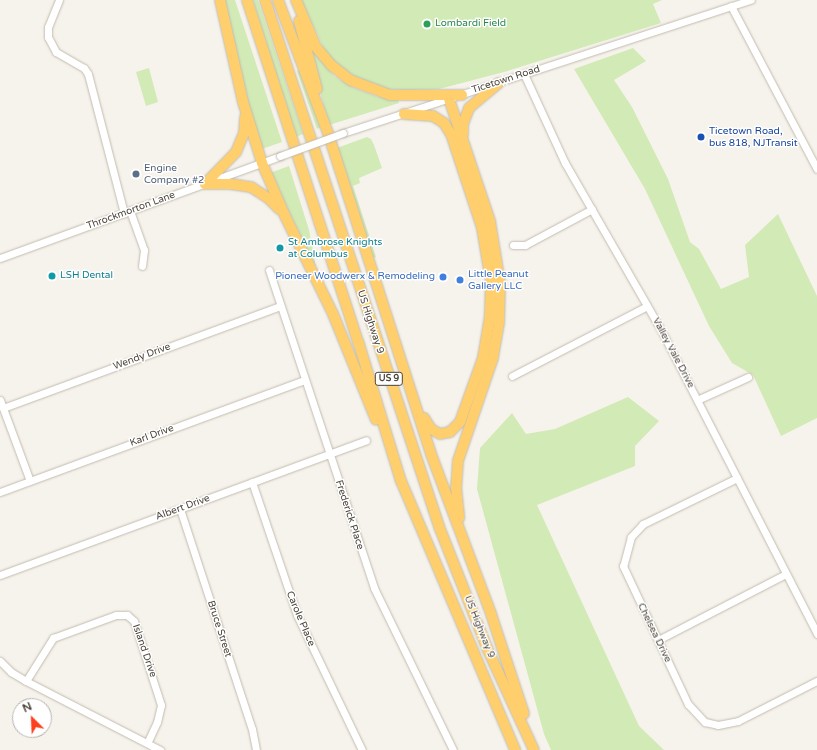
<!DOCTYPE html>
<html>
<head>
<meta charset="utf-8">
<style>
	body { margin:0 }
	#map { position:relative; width:817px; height:750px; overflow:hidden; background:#f6f3ec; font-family:"Varela Round",sans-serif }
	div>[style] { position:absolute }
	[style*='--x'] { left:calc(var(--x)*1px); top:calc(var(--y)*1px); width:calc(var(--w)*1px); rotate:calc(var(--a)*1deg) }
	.green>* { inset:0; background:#d2eab5 }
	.roads { filter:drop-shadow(0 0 1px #c2bbae) drop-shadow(0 0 1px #c2bbae) }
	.minor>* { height:7px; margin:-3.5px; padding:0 3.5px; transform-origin:3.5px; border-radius:3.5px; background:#fff }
	.highway>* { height:10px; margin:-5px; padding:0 5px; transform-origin:5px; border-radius:5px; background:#ffcf6e }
	.bridges { filter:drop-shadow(0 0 1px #c2bbae) drop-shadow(0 0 1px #c2bbae) }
	.minor-bridge>* { height:7px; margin:-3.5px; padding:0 3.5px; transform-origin:3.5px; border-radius:3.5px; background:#fff }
	.dots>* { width:11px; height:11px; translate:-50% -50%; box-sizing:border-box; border:2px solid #fff; border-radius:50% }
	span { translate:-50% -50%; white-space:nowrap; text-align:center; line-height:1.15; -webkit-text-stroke:3px #fff; paint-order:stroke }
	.shield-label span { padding:1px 3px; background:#fff; border:1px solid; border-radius:3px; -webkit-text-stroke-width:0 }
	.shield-label { font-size:9px; color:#4b4439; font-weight:700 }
	.leisure-label { font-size:10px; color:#27864d }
	.left { translate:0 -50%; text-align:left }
	.street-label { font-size:10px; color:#4b4439 }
	.transit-label { font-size:10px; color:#164399 }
	.service-label { font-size:10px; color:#4e5e75 }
	.culture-label { font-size:10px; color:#0d838f }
	.shop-label { font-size:10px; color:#366cbe }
	.right { translate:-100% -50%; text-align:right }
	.north { position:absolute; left:12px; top:698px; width:40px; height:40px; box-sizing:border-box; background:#fff; border:1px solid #b7b4b0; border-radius:50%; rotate:336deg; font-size:11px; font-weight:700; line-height:16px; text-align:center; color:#4b4439 }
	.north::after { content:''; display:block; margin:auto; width:14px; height:18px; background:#fc3f1d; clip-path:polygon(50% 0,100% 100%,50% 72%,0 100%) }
</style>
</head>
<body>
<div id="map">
	<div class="green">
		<div style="clip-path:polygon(224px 0,235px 0,282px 142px,262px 149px,248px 102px)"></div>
		<div style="clip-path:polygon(253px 0,258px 0,303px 134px,296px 137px)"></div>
		<div style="clip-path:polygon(301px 0,662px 0,653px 4px,661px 23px,504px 72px,439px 89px,409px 90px,384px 89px,351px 76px,327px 55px)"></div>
		<div style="clip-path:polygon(306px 40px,334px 76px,354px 88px,378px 97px,398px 99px,399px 103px,329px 125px)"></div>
		<div style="clip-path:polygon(633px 48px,646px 61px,614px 80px,632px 107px,668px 179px,690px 242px,699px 249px,721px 289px,749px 277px,745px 245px,778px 214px,817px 296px,817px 418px,781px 436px,753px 375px,732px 363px,709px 326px,645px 189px,574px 69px)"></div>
		<div style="clip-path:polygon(149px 68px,158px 102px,146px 106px,136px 72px)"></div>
		<div style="clip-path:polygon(301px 70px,321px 127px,317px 129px,297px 71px)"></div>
		<div style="clip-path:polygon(367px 137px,371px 139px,374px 145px,382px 168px,359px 178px,360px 183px,353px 186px,376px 257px,373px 258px,337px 148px)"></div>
		<div style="clip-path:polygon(289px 166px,309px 230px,316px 267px,270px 173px)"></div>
		<div style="clip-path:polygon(628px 397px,659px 421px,635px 446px,635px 466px,537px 505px,639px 726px,664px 750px,551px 750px,544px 734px,477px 489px,480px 448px,512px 413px,526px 434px,555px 429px)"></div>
	</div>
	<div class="roads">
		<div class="minor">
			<div style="--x:59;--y:0;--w:29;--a:112"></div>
			<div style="--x:48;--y:27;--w:10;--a:90"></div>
			<div style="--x:48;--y:37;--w:17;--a:62"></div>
			<div style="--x:56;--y:52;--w:32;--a:30"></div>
			<div style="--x:84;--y:68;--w:7;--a:56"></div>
			<div style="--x:88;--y:74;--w:144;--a:75.5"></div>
			<div style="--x:731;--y:6;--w:184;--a:62.2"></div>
			<div style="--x:524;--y:74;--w:98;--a:65.3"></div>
			<div style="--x:565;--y:163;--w:193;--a:60.1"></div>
			<div style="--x:661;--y:330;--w:342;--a:62.8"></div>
			<div style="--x:343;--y:133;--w:429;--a:-18.1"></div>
			<div style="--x:130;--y:211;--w:41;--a:70.3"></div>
			<div style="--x:144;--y:250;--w:16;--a:97"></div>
			<div style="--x:513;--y:245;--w:12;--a:0"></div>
			<div style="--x:525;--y:245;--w:76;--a:-28.2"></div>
			<div style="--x:0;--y:258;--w:298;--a:-20"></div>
			<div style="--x:269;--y:270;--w:335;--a:71.7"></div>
			<div style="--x:374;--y:588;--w:180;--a:64"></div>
			<div style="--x:512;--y:376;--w:152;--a:-27.4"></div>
			<div style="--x:0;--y:400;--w:86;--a:69.7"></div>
			<div style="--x:697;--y:400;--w:56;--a:-24.3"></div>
			<div style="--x:3;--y:408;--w:295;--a:-20.2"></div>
			<div style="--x:737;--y:478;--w:105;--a:153.9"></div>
			<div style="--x:643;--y:524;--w:18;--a:133"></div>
			<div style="--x:631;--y:537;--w:30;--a:105"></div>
			<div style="--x:623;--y:566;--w:153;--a:64.8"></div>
			<div style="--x:688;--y:704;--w:25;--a:47"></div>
			<div style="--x:705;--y:722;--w:13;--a:13"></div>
			<div style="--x:718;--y:725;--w:20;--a:-11"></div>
			<div style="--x:738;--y:721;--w:89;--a:-26.9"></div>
			<div style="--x:252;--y:482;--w:140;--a:71.3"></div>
			<div style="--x:297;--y:615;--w:150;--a:64.3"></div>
			<div style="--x:0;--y:492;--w:324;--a:-20.2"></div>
			<div style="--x:180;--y:509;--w:231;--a:71.9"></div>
			<div style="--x:252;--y:729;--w:21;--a:79"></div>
			<div style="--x:0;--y:575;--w:390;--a:-20.2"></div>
			<div style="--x:658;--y:640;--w:144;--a:-27.3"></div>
			<div style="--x:0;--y:661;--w:16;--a:45"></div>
			<div style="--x:11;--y:672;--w:17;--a:31"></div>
			<div style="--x:26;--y:681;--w:151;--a:27.2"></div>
			<div style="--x:26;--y:681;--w:51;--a:-57.9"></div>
			<div style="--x:53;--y:638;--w:67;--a:-20.1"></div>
			<div style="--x:116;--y:615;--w:11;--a:0"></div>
			<div style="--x:127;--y:615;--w:9;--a:41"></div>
			<div style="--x:134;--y:621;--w:88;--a:72.2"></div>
			<div style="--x:161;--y:705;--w:17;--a:103"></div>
			<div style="--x:157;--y:722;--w:23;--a:115"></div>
		</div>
		<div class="highway">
			<div style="--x:220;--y:0;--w:105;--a:77.3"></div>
			<div style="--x:243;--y:102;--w:64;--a:72.7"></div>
			<div style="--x:262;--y:163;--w:58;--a:66.5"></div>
			<div style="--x:285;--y:216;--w:109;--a:63.9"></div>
			<div style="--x:333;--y:314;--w:114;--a:67.9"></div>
			<div style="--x:247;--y:0;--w:362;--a:72"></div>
			<div style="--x:359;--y:344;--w:143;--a:73"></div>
			<div style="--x:401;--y:481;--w:292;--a:67"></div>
			<div style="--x:265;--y:0;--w:557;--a:71.7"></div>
			<div style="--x:440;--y:529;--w:128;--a:68.4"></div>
			<div style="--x:487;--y:648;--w:112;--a:65.3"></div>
			<div style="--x:278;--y:0;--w:142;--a:69.4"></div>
			<div style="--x:328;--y:133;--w:337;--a:72.2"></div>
			<div style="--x:431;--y:454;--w:171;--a:69.4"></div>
			<div style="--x:491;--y:614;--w:105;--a:71.7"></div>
			<div style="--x:296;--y:0;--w:51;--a:66.9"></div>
			<div style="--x:316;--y:47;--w:23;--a:50"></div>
			<div style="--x:331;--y:65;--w:24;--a:38"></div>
			<div style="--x:350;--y:80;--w:43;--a:20.6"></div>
			<div style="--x:390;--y:95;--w:72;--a:0"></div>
			<div style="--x:299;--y:21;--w:70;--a:75.2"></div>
			<div style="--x:449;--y:99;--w:129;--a:71.4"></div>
			<div style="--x:490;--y:221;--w:63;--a:80.8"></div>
			<div style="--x:500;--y:283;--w:40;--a:91.4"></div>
			<div style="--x:499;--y:323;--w:36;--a:100"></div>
			<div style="--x:493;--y:358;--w:109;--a:108.8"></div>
			<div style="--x:458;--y:461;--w:26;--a:94"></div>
			<div style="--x:456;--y:487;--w:31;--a:84"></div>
			<div style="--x:404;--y:114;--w:29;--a:4"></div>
			<div style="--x:433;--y:116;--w:13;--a:32"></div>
			<div style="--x:444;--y:123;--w:13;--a:58"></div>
			<div style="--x:451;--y:134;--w:99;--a:71.7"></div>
			<div style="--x:482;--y:228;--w:55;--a:80.5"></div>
			<div style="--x:491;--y:282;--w:34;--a:92"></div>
			<div style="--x:490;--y:316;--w:43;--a:99.5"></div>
			<div style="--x:483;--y:358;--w:68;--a:109.8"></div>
			<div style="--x:460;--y:422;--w:14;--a:135"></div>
			<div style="--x:450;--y:432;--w:10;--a:169"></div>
			<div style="--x:440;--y:434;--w:10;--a:-151"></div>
			<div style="--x:431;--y:429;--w:13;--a:-122"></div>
			<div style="--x:463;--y:134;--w:10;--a:-90"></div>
			<div style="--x:463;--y:124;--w:17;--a:-69"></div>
			<div style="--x:469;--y:108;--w:39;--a:-40"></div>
			<div style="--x:205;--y:184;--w:45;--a:-45.9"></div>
			<div style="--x:236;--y:152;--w:21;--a:-67"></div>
			<div style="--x:244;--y:133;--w:16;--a:-86"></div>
			<div style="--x:205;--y:184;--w:26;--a:0"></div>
			<div style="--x:231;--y:184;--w:20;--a:9"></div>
			<div style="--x:251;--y:187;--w:20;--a:33"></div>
			<div style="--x:268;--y:198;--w:16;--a:45"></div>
		</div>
	</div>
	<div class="bridges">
		<div class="minor-bridge">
			<div style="--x:280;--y:156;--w:67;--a:-20.1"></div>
		</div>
	</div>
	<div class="dots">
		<div style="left:427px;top:24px;background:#2e9e5b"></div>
		<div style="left:701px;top:137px;background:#1a4fb4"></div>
		<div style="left:136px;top:174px;background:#5c6f8a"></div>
		<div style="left:280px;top:248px;background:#0f9aa8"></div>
		<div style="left:52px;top:276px;background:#0f9aa8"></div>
		<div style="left:443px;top:277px;background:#3f7fe0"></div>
		<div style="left:460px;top:280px;background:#3f7fe0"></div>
	</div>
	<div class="shield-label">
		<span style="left:389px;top:379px">US 9</span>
	</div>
	<div class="leisure-label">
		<span class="left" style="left:435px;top:24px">Lombardi Field</span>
	</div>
	<div class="street-label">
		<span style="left:506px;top:80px;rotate:-18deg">Ticetown Road</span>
		<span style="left:131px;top:211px;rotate:-20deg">Throckmorton Lane</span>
		<span style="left:370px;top:322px;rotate:72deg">US Highway 9</span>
		<span style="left:673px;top:353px;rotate:62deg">Valley Vale Drive</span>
		<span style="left:142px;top:357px;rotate:-20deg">Wendy Drive</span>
		<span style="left:152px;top:436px;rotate:-20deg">Karl Drive</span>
		<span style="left:183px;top:508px;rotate:-20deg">Albert Drive</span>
		<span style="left:349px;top:515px;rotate:72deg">Frederick Place</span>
		<span style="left:300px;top:619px;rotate:67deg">Carole Place</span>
		<span style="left:479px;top:627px;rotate:68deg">US Highway 9</span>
		<span style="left:219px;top:629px;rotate:72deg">Bruce Street</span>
		<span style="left:654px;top:633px;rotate:64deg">Chelsea Drive</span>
		<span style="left:144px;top:651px;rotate:71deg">Island Drive</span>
	</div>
	<div class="transit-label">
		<span class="left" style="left:709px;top:137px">Ticetown Road,<br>bus 818, NJTransit</span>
	</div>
	<div class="service-label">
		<span class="left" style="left:144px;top:174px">Engine<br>Company #2</span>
	</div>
	<div class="culture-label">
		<span class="left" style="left:288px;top:248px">St Ambrose Knights<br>at Columbus</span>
		<span class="left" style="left:60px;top:276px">LSH Dental</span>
	</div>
	<div class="shop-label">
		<span class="left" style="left:468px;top:280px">Little Peanut<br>Gallery LLC</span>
		<span class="right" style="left:435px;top:277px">Pioneer Woodwerx &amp; Remodeling</span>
	</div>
	<div class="north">N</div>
</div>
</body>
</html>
